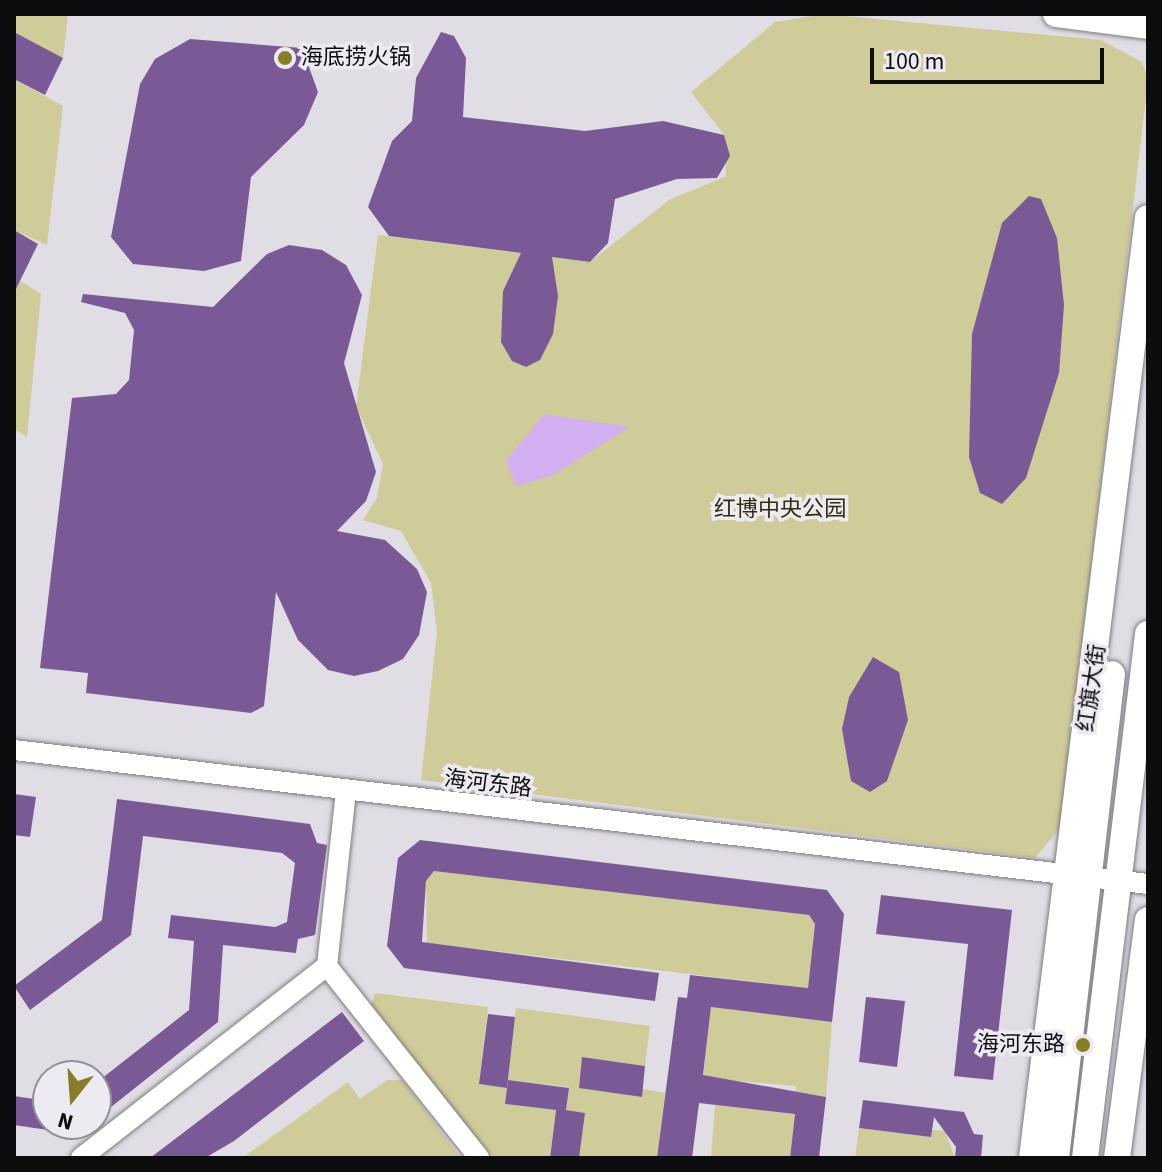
<!DOCTYPE html>
<html>
<head>
<meta charset="utf-8">
<style>
	body { margin:0 }
	#map { position:relative; width:1162px; height:1172px; overflow:hidden; background:#e0dde4; font-family:"Source Sans 3","Noto Sans SC",sans-serif }
	div>[style] { position:absolute }
	[style*='--x'] { left:calc(var(--x)*1px); top:calc(var(--y)*1px); width:calc(var(--w)*1px); rotate:calc(var(--a)*1deg) }
	.green>* { inset:0; background:#d0cc99 }
	.water>* { inset:0; background:#d1aff1 }
	.building>* { inset:0; background:#7a5a96 }
	.roads { filter:drop-shadow(0 0 2px #7f7c81) drop-shadow(0 0 2px #7f7c81) }
	.minor>* { height:20px; margin:-10px; padding:0 10px; transform-origin:10px; border-radius:10px; background:#fff }
	.major>* { height:26px; margin:-13px; padding:0 13px; transform-origin:13px; border-radius:13px; background:#fff }
	.dots>* { width:22px; height:22px; translate:-50% -50%; box-sizing:border-box; border:4px solid #eeeaf1; border-radius:50% }
	span { translate:-50% -50%; white-space:nowrap; text-align:center; line-height:1.15; -webkit-text-stroke:7px #eeeaf1; paint-order:stroke }
	.poi-label { font-size:22px; color:#0d0c0e }
	.left { translate:0 -50%; text-align:left }
	.right { translate:-100% -50%; text-align:right }
	.park-label { font-size:22px; color:#302d0b }
	.street-label { font-size:22px; color:#0d0c0e }
	.frame { position:absolute; inset:0; border:16px solid #0d0c0e; pointer-events:none }
	.north { position:absolute; left:32px; top:1060px; width:80px; height:80px; box-sizing:border-box; background:#eeeaf1; border:2px solid #949196; border-radius:50%; rotate:197deg; font-size:22px; font-weight:700; line-height:32px; text-align:center; color:#0d0c0e }
	.north::after { content:''; display:block; margin:auto; width:28px; height:36px; background:#867f27; clip-path:polygon(50% 0,100% 100%,50% 72%,0 100%) }
	.scale { position:absolute; left:870px; top:48px; width:234px; height:36px; box-sizing:border-box; border:4px solid #0d0c0e; border-top:0; padding-left:10px; font-size:24px; line-height:28px; white-space:nowrap; color:#0d0c0e; -webkit-text-stroke:6px #eeeaf1; paint-order:stroke }
</style>
</head>
<body>
<div id="map">
	<div class="green">
		<div style="clip-path:polygon(14px 14px,68px 14px,63px 58px,14px 32px)"></div>
		<div style="clip-path:polygon(824px 14px,1101px 40px,1142px 62px,1148px 80px,1060px 828px,1035px 858px,421px 780px,437px 632px,431px 583px,401px 531px,363px 520px,377px 498px,383px 464px,356px 407px,378px 235px,590px 262px,669px 200px,726px 176px,724px 135px,691px 92px,775px 22px)"></div>
		<div style="clip-path:polygon(14px 79px,63px 106px,47px 245px,14px 230px)"></div>
		<div style="clip-path:polygon(14px 277px,41px 294px,27px 437px,14px 429px)"></div>
		<div style="clip-path:polygon(434px 871px,809px 915px,815px 924px,808px 988px,427px 943px,426px 881px)"></div>
		<div style="clip-path:polygon(375px 993px,488px 1007px,479px 1084px,507px 1088px,505px 1104px,556px 1110px,550px 1158px,494px 1158px,370px 1008px)"></div>
		<div style="clip-path:polygon(711px 1007px,832px 1022px,826px 1097px,796px 1093px,796px 1086px,703px 1078px)"></div>
		<div style="clip-path:polygon(516px 1008px,650px 1026px,645px 1066px,583px 1057px,579px 1087px,641px 1097px,643px 1089px,665px 1093px,657px 1158px,579px 1157px,585px 1113px,566px 1110px,569px 1087px,508px 1080px)"></div>
		<div style="clip-path:polygon(387px 1080px,402px 1080px,461px 1158px,242px 1158px,348px 1082px,360px 1099px)"></div>
		<div style="clip-path:polygon(715px 1105px,795px 1114px,790px 1158px,711px 1158px)"></div>
		<div style="clip-path:polygon(859px 1128px,931px 1137px,932px 1130px,945px 1131px,955px 1158px,855px 1158px)"></div>
	</div>
	<div class="water">
		<div style="clip-path:polygon(544px 414px,630px 427px,553px 475px,516px 486px,506px 461px)"></div>
	</div>
	<div class="building">
		<div style="clip-path:polygon(14px 32px,63px 58px,45px 95px,14px 79px)"></div>
		<div style="clip-path:polygon(441px 32px,454px 36px,466px 58px,463px 117px,585px 131px,663px 121px,724px 135px,730px 156px,717px 178px,677px 179px,615px 199px,608px 243px,590px 262px,552px 257px,558px 296px,553px 334px,540px 360px,526px 367px,512px 361px,501px 342px,503px 291px,521px 253px,389px 236px,368px 207px,392px 141px,412px 121px,416px 78px)"></div>
		<div style="clip-path:polygon(190px 39px,302px 48px,318px 92px,304px 125px,251px 177px,241px 261px,204px 271px,133px 264px,111px 237px,140px 84px,155px 59px)"></div>
		<div style="clip-path:polygon(1029px 196px,1041px 199px,1057px 238px,1064px 305px,1059px 373px,1026px 478px,1002px 504px,980px 493px,969px 457px,972px 334px,1002px 223px)"></div>
		<div style="clip-path:polygon(14px 230px,38px 244px,14px 293px)"></div>
		<div style="clip-path:polygon(289px 245px,322px 250px,346px 265px,362px 295px,344px 363px,376px 472px,366px 501px,337px 531px,385px 540px,417px 569px,427px 592px,419px 635px,403px 659px,378px 671px,354px 676px,328px 670px,298px 640px,276px 592px,264px 706px,251px 713px,86px 693px,88px 673px,40px 668px,72px 398px,116px 394px,129px 380px,134px 330px,125px 313px,81px 302px,83px 294px,213px 307px,267px 254px)"></div>
		<div style="clip-path:polygon(873px 657px,899px 672px,908px 720px,887px 781px,870px 792px,851px 781px,842px 729px,849px 697px)"></div>
		<div style="clip-path:polygon(14px 794px,36px 797px,30px 837px,14px 835px)"></div>
		<div style="clip-path:polygon(117px 799px,310px 824px,317px 843px,327px 845px,315px 935px,298px 939px,296px 953px,223px 945px,218px 1022px,96px 1119px,96px 1083px,189px 1010px,194px 941px,168px 938px,171px 915px,275px 927px,287px 922px,295px 863px,282px 853px,143px 836px,131px 935px,30px 1010px,14px 986px,102px 920px)"></div>
		<div style="clip-path:polygon(420px 840px,827px 890px,844px 914px,832px 1022px,711px 1007px,703px 1075px,826px 1097px,819px 1158px,790px 1158px,795px 1114px,699px 1103px,692px 1158px,657px 1158px,678px 997px,687px 998px,690px 975px,808px 988px,815px 924px,809px 915px,434px 871px,426px 881px,422px 942px,659px 973px,655px 1001px,404px 968px,387px 946px,398px 858px)"></div>
		<div style="clip-path:polygon(881px 895px,1012px 910px,993px 1080px,954px 1076px,968px 944px,876px 934px)"></div>
		<div style="clip-path:polygon(866px 997px,905px 1001px,897px 1067px,859px 1062px)"></div>
		<div style="clip-path:polygon(342px 1012px,364px 1041px,234px 1141px,205px 1158px,150px 1158px)"></div>
		<div style="clip-path:polygon(488px 1014px,515px 1017px,507px 1088px,479px 1084px)"></div>
		<div style="clip-path:polygon(582px 1057px,645px 1066px,642px 1097px,579px 1088px)"></div>
		<div style="clip-path:polygon(508px 1080px,569px 1088px,566px 1110px,585px 1113px,579px 1158px,550px 1158px,556px 1110px,505px 1104px)"></div>
		<div style="clip-path:polygon(14px 1096px,48px 1101px,48px 1130px,14px 1125px)"></div>
		<div style="clip-path:polygon(863px 1100px,964px 1112px,974px 1134px,983px 1135px,981px 1158px,955px 1158px,956px 1147px,934px 1117px,931px 1137px,859px 1128px)"></div>
	</div>
	<div class="roads">
		<div class="minor">
			<div style="--x:14;--y:750;--w:1142;--a:6.74"></div>
			<div style="--x:327;--y:966;--w:177;--a:-83.8"></div>
			<div style="--x:81;--y:1158;--w:312;--a:-38"></div>
			<div style="--x:327;--y:966;--w:245;--a:51.6"></div>
		</div>
		<div class="major">
			<div style="--x:1056;--y:14;--w:93;--a:7.4"></div>
			<div style="--x:1032;--y:1158;--w:947;--a:-82.97"></div>
			<div style="--x:1056;--y:1158;--w:487;--a:-83.4"></div>
			<div style="--x:1085;--y:1158;--w:528;--a:-83.14"></div>
			<div style="--x:1117;--y:1158;--w:240;--a:-82.6"></div>
		</div>
	</div>
	<div class="dots">
		<div style="left:285px;top:58px;background:#867f27"></div>
		<div style="left:1083px;top:1045px;background:#867f27"></div>
	</div>
	<div class="poi-label">
		<span class="left" style="left:301px;top:58px">海底捞火锅</span>
		<span class="right" style="left:1065px;top:1045px">海河东路</span>
	</div>
	<div class="park-label">
		<span style="left:780px;top:510px">红博中央公园</span>
	</div>
	<div class="street-label">
		<span style="left:1092px;top:688px;rotate:-82deg">红旗大街</span>
		<span style="left:488px;top:784px;rotate:7deg">海河东路</span>
	</div>
	<div class="frame"></div>
	<div class="north">N</div>
	<div class="scale">100 m</div>
</div>
</body>
</html>
